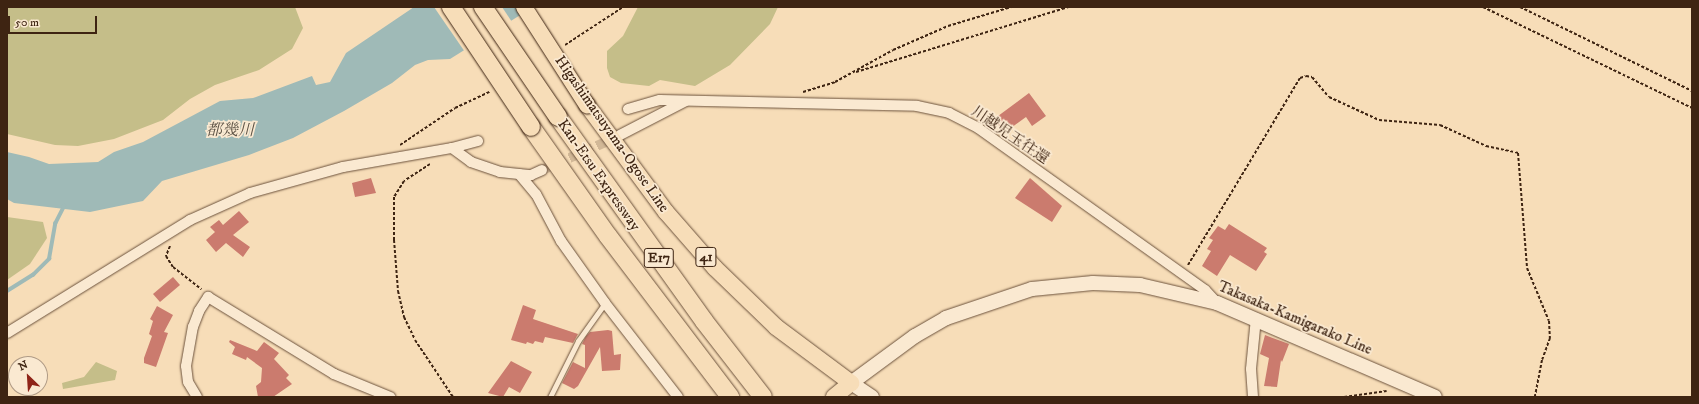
<!DOCTYPE html>
<html>
<head>
<meta charset="utf-8">
<style>
	body { margin:0 }
	#map { position:relative; width:1699px; height:404px; overflow:hidden; background:#f7ddb8; font-family:"IM FELL DW Pica","Noto Serif JP",serif }
	div>[style] { position:absolute }
	[style*='--x'] { left:calc(var(--x)*1px); top:calc(var(--y)*1px); width:calc(var(--w)*1px); rotate:calc(var(--a)*1deg) }
	.green>* { inset:0; background:#c5be89 }
	.water>* { inset:0; background:#9fbab7 }
	.pier>* { inset:0; background:#f7ddb8 }
	.stream>* { height:3.5px; margin:-1.75px; padding:0 1.75px; transform-origin:1.75px; border-radius:1.75px; background:#9fbab7 }
	.building>* { inset:0; background:#cb7b6e }
	.street-tunnel>* { height:10px; margin-top:-5px; transform-origin:0; background:repeating-linear-gradient(90deg,#d2b897 0 10px,transparent 0 15px) }
	.path>* { height:2px; margin-top:-1px; transform-origin:0; background:repeating-linear-gradient(90deg,#3e2412 0 3px,transparent 0 5px) }
	.roads { filter:drop-shadow(0 0 1px #6c523c) drop-shadow(0 0 1px #6c523c) }
	.lane>* { height:5px; margin:-2.5px; padding:0 2.5px; transform-origin:2.5px; border-radius:2.5px; background:#fae9d1 }
	.street>* { height:10px; margin:-5px; padding:0 5px; transform-origin:5px; border-radius:5px; background:#fae9d1 }
	.secondary>* { height:14px; margin:-7px; padding:0 7px; transform-origin:7px; border-radius:7px; background:#fae9d1 }
	.primary>* { height:16px; margin:-8px; padding:0 8px; transform-origin:8px; border-radius:8px; background:#f7ddb8 }
	.highway>* { height:18px; margin:-9px; padding:0 9px; transform-origin:9px; border-radius:9px; background:#f7ddb8 }
	.bridges { filter:drop-shadow(0 0 1px #3e2412) drop-shadow(0 0 1px #3e2412) }
	.primary-bridge>* { height:16px; margin:-8px; padding:0 8px; transform-origin:8px; border-radius:8px; background:#f7ddb8 }
	.highway-bridge>* { height:18px; margin:-9px; padding:0 9px; transform-origin:9px; border-radius:9px; background:#f7ddb8 }
	span { translate:-50% -50%; white-space:nowrap; text-align:center; line-height:1.15; -webkit-text-stroke:3.5px #fae9d1; paint-order:stroke }
	.shield-label span { padding:1px 3px; background:#fae9d1; border:1px solid; border-radius:3px; -webkit-text-stroke-width:0 }
	.shield-label { font-size:14px; color:#3e2412; font-weight:700 }
	.street-label { font-size:15px; color:#3e2412 }
	.water-label { font-size:16px; color:#5b5144; font-style:italic }
	.frame { position:absolute; inset:0; border:8px solid #3e2412; pointer-events:none }
	.north { position:absolute; left:8px; top:356px; width:40px; height:40px; box-sizing:border-box; background:#fae9d1; border:1px solid #af9a85; border-radius:50%; rotate:335deg; font-size:11px; font-weight:700; line-height:16px; text-align:center; color:#3e2412 }
	.north::after { content:''; display:block; margin:auto; width:14px; height:18px; background:#8f2418; clip-path:polygon(50% 0,100% 100%,50% 72%,0 100%) }
	.scale { position:absolute; left:8px; top:16px; width:89px; height:18px; box-sizing:border-box; border:2px solid #3e2412; border-top:0; padding-left:5px; font-size:12px; line-height:14px; white-space:nowrap; color:#3e2412; -webkit-text-stroke:3px #fae9d1; paint-order:stroke }
</style>
</head>
<body>
<div id="map">
	<div class="green">
		<div style="clip-path:polygon(7px 7px,295px 7px,303px 28px,292px 49px,259px 70px,215px 85px,190px 99px,163px 120px,114px 139px,78px 146px,55px 145px,7px 134px)"></div>
		<div style="clip-path:polygon(638px 7px,778px 7px,770px 24px,730px 65px,695px 86px,660px 80px,649px 86px,621px 83px,610px 77px,607px 68px,607px 51px,623px 36px)"></div>
		<div style="clip-path:polygon(7px 217px,43px 222px,47px 238px,30px 264px,7px 280px)"></div>
		<div style="clip-path:polygon(96px 362px,117px 371px,115px 380px,63px 389px,62px 383px,84px 377px)"></div>
	</div>
	<div class="water">
		<div style="clip-path:polygon(414px 7px,533px 7px,450px 59px,428px 60px,415px 65px,392px 83px,344px 111px,293px 138px,249px 155px,162px 181px,143px 201px,90px 212px,14px 203px,7px 199px,7px 152px,29px 157px,49px 164px,98px 162px,114px 152px,143px 142px,220px 101px,253px 98px,312px 76px,316px 85px,330px 82px,346px 53px)"></div>
	</div>
	<div class="pier">
		<div style="clip-path:polygon(434px 7px,502px 7px,512px 22px,465px 52px)"></div>
	</div>
	<div class="stream">
		<div style="--x:7;--y:291;--w:31;--a:-32"></div>
		<div style="--x:33;--y:275;--w:23;--a:-45"></div>
		<div style="--x:49;--y:259;--w:36;--a:-80"></div>
		<div style="--x:55;--y:224;--w:20;--a:-63"></div>
	</div>
	<div class="building">
		<div style="clip-path:polygon(1029px 93px,1046px 116px,1032px 126px,1026px 117px,1004px 133px,994px 119px)"></div>
		<div style="clip-path:polygon(371px 178px,376px 193px,355px 197px,352px 183px)"></div>
		<div style="clip-path:polygon(1030px 178px,1062px 206px,1052px 222px,1015px 198px)"></div>
		<div style="clip-path:polygon(239px 211px,249px 222px,233px 235px,250px 247px,243px 257px,226px 243px,216px 252px,206px 240px,215px 232px,210px 227px,219px 220px,223px 225px)"></div>
		<div style="clip-path:polygon(1229px 224px,1267px 248px,1264px 252px,1267px 254px,1256px 271px,1230px 255px,1217px 276px,1202px 266px,1211px 251px,1207px 249px,1213px 240px,1209px 238px,1218px 226px,1225px 230px)"></div>
		<div style="clip-path:polygon(173px 277px,180px 285px,160px 302px,153px 294px)"></div>
		<div style="clip-path:polygon(523px 305px,536px 310px,533px 319px,578px 334px,573px 343px,545px 337px,543px 343px,535px 341px,533px 344px,527px 342px,526px 344px,511px 340px)"></div>
		<div style="clip-path:polygon(157px 306px,173px 315px,164px 332px,168px 333px,156px 367px,144px 363px,144px 358px,152px 336px,149px 334px,153px 321px,150px 319px)"></div>
		<div style="clip-path:polygon(608px 330px,612px 331px,614px 355px,621px 354px,620px 370px,602px 371px,600px 347px,578px 386px,574px 389px,562px 383px,573px 362px,585px 368px,585px 345px,582px 344px,586px 336px,590px 332px)"></div>
		<div style="clip-path:polygon(1265px 335px,1289px 344px,1282px 362px,1281px 360px,1277px 387px,1264px 386px,1269px 358px,1260px 354px)"></div>
		<div style="clip-path:polygon(230px 340px,257px 351px,264px 342px,279px 353px,274px 359px,289px 375px,286px 378px,292px 384px,273px 397px,258px 397px,256px 386px,261px 382px,262px 368px,247px 357px,246px 360px,232px 354px,235px 347px,229px 342px)"></div>
		<div style="clip-path:polygon(511px 361px,532px 372px,520px 393px,509px 387px,503px 397px,488px 393px)"></div>
	</div>
	<div class="street-tunnel">
		<div style="--x:542;--y:170;--w:82;--a:-23.7"></div>
	</div>
	<div class="path">
		<div style="--x:1483;--y:7;--w:232;--a:25.8"></div>
		<div style="--x:1520;--y:7;--w:191;--a:26"></div>
		<div style="--x:565;--y:45;--w:69;--a:-33.2"></div>
		<div style="--x:856;--y:72;--w:223;--a:-17"></div>
		<div style="--x:803;--y:92;--w:34;--a:-17"></div>
		<div style="--x:835;--y:82;--w:66;--a:-28.9"></div>
		<div style="--x:893;--y:50;--w:60;--a:-23.6"></div>
		<div style="--x:948;--y:26;--w:66;--a:-16.8"></div>
		<div style="--x:400;--y:145;--w:66;--a:-33.9"></div>
		<div style="--x:455;--y:108;--w:38;--a:-25"></div>
		<div style="--x:430;--y:164;--w:31;--a:147"></div>
		<div style="--x:404;--y:181;--w:19;--a:122"></div>
		<div style="--x:394;--y:197;--w:43;--a:90"></div>
		<div style="--x:394;--y:240;--w:51;--a:85.5"></div>
		<div style="--x:398;--y:291;--w:27;--a:77"></div>
		<div style="--x:404;--y:317;--w:25;--a:64"></div>
		<div style="--x:415;--y:340;--w:69;--a:56.3"></div>
		<div style="--x:170;--y:246;--w:11;--a:112"></div>
		<div style="--x:166;--y:256;--w:13;--a:58"></div>
		<div style="--x:173;--y:267;--w:36;--a:38"></div>
		<div style="--x:1188;--y:265;--w:218;--a:-59.1"></div>
		<div style="--x:1300;--y:78;--w:6;--a:-18"></div>
		<div style="--x:1306;--y:76;--w:6;--a:9"></div>
		<div style="--x:1312;--y:77;--w:26;--a:50"></div>
		<div style="--x:1329;--y:97;--w:55;--a:24.7"></div>
		<div style="--x:1379;--y:120;--w:61;--a:4.7"></div>
		<div style="--x:1440;--y:125;--w:51;--a:24.5"></div>
		<div style="--x:1486;--y:146;--w:33;--a:12"></div>
		<div style="--x:1518;--y:153;--w:115;--a:85.5"></div>
		<div style="--x:1527;--y:268;--w:57;--a:67.5"></div>
		<div style="--x:1549;--y:321;--w:17;--a:87"></div>
		<div style="--x:1550;--y:338;--w:23;--a:110"></div>
		<div style="--x:1542;--y:360;--w:38;--a:101"></div>
		<div style="--x:1344;--y:397;--w:43;--a:-7.9"></div>
	</div>
	<div class="roads">
		<div class="lane">
			<div style="--x:550;--y:397;--w:63;--a:-63.4"></div>
			<div style="--x:578;--y:341;--w:47;--a:-54.6"></div>
		</div>
		<div class="street">
			<div style="--x:628;--y:109;--w:33;--a:-16"></div>
			<div style="--x:660;--y:100;--w:257;--a:1.3"></div>
			<div style="--x:917;--y:106;--w:33;--a:12"></div>
			<div style="--x:949;--y:113;--w:33;--a:27"></div>
			<div style="--x:978;--y:128;--w:279;--a:35.5"></div>
			<div style="--x:1205;--y:290;--w:18;--a:47"></div>
			<div style="--x:620;--y:135;--w:74;--a:-27.3"></div>
			<div style="--x:452;--y:148;--w:24;--a:36"></div>
			<div style="--x:471;--y:162;--w:31;--a:19"></div>
			<div style="--x:500;--y:172;--w:31;--a:6"></div>
			<div style="--x:531;--y:175;--w:12;--a:-24"></div>
			<div style="--x:519;--y:174;--w:26;--a:50"></div>
			<div style="--x:536;--y:194;--w:53;--a:62"></div>
			<div style="--x:561;--y:241;--w:76;--a:54.6"></div>
			<div style="--x:605;--y:303;--w:119;--a:52.2"></div>
			<div style="--x:7;--y:333;--w:215;--a:-31.7"></div>
			<div style="--x:190;--y:220;--w:66;--a:-24.2"></div>
			<div style="--x:250;--y:193;--w:97;--a:-15.6"></div>
			<div style="--x:343;--y:167;--w:111;--a:-9.9"></div>
			<div style="--x:452;--y:148;--w:27;--a:-15"></div>
			<div style="--x:197;--y:397;--w:17;--a:-121"></div>
			<div style="--x:188;--y:382;--w:16;--a:-97"></div>
			<div style="--x:186;--y:366;--w:40;--a:-80"></div>
			<div style="--x:193;--y:327;--w:17;--a:-69"></div>
			<div style="--x:199;--y:311;--w:17;--a:-57"></div>
			<div style="--x:208;--y:297;--w:148;--a:31.4"></div>
			<div style="--x:334;--y:374;--w:61;--a:22.3"></div>
			<div style="--x:1253;--y:397;--w:28;--a:-94"></div>
			<div style="--x:1251;--y:369;--w:51;--a:-84.4"></div>
		</div>
		<div class="secondary">
			<div style="--x:872;--y:397;--w:25;--a:-146"></div>
			<div style="--x:851;--y:383;--w:79;--a:-36.3"></div>
			<div style="--x:915;--y:336;--w:36;--a:-30"></div>
			<div style="--x:946;--y:318;--w:91;--a:-18.6"></div>
			<div style="--x:1032;--y:289;--w:61;--a:-5.6"></div>
			<div style="--x:1093;--y:283;--w:47;--a:2.4"></div>
			<div style="--x:1140;--y:285;--w:79;--a:13.2"></div>
			<div style="--x:1217;--y:303;--w:237;--a:23.3"></div>
		</div>
		<div class="primary">
			<div style="--x:587;--y:105;--w:133;--a:53.6"></div>
			<div style="--x:666;--y:212;--w:74;--a:48.8"></div>
			<div style="--x:715;--y:268;--w:85;--a:44"></div>
			<div style="--x:776;--y:327;--w:94;--a:36.7"></div>
			<div style="--x:851;--y:383;--w:22;--a:141"></div>
		</div>
		<div class="highway">
			<div style="--x:558;--y:117;--w:251;--a:54.4"></div>
			<div style="--x:704;--y:321;--w:96;--a:52.2"></div>
			<div style="--x:531;--y:127;--w:133;--a:54.8"></div>
			<div style="--x:608;--y:236;--w:202;--a:52.8"></div>
		</div>
	</div>
	<div class="bridges">
		<div class="primary-bridge">
			<div style="--x:524;--y:7;--w:117;--a:57.3"></div>
		</div>
		<div class="highway-bridge">
			<div style="--x:451;--y:7;--w:144;--a:56.3"></div>
			<div style="--x:483;--y:7;--w:133;--a:55.7"></div>
		</div>
	</div>
	<div class="shield-label">
		<span style="left:706px;top:257px">41</span>
		<span style="left:659px;top:258px">E17</span>
	</div>
	<div class="street-label">
		<span style="left:612px;top:134px;rotate:55deg">Higashimatsuyama-Ogose Line</span>
		<span style="left:1010px;top:135px;rotate:34deg">川越児玉往還</span>
		<span style="left:599px;top:175px;rotate:55deg">Kan-Etsu Expressway</span>
		<span style="left:1295px;top:318px;rotate:23deg">Takasaka-Kamigarako Line</span>
	</div>
	<div class="water-label">
		<span style="left:230px;top:130px">都幾川</span>
	</div>
	<div class="frame"></div>
	<div class="north">N</div>
	<div class="scale">50 m</div>
</div>
</body>
</html>
